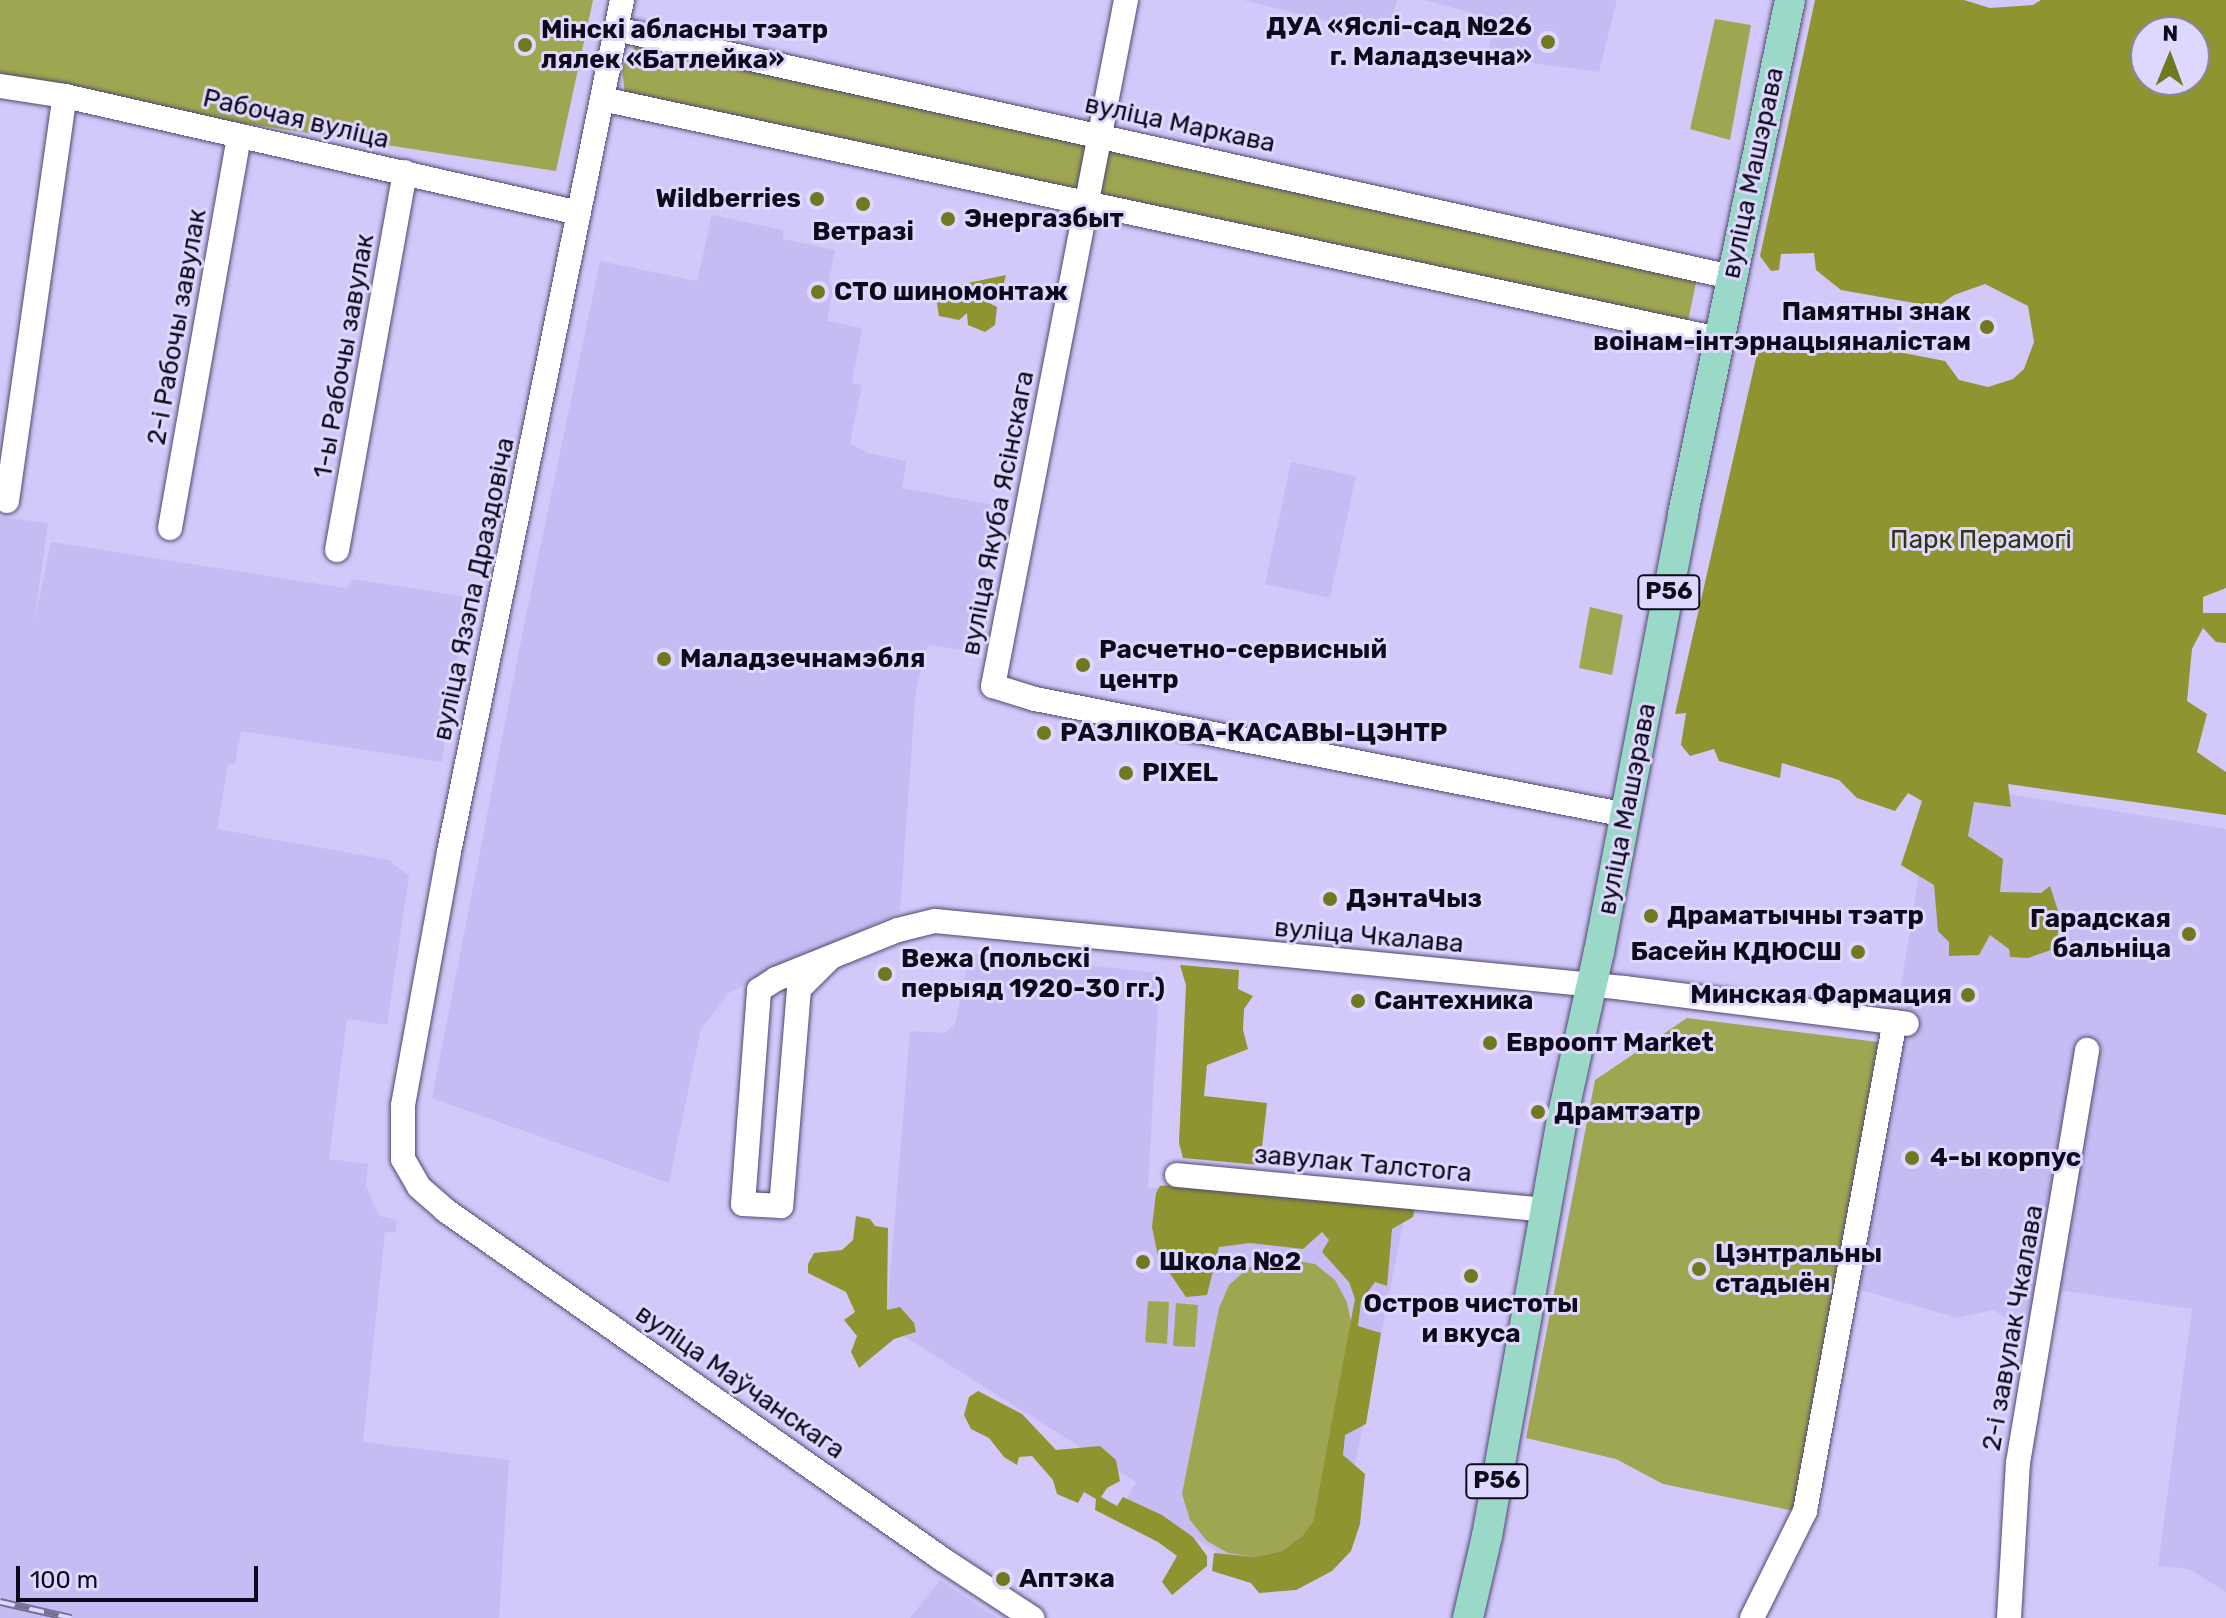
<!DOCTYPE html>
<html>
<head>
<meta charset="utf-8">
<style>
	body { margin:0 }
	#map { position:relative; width:2226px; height:1618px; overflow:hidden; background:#d2c9fa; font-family:Rubik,sans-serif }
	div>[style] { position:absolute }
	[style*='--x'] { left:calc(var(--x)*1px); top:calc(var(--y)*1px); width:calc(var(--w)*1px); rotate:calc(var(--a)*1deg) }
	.built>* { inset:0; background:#c6bcf3 }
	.green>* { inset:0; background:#9fa651 }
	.forest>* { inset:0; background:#8e9430 }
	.roads { filter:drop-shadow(0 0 2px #514871) drop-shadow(0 0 2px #514871) }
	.minor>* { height:24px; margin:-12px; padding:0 12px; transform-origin:12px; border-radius:12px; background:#fff }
	.major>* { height:30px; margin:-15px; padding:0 15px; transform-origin:15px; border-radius:15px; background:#9ad8c7 }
	.rail>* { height:8px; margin-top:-4px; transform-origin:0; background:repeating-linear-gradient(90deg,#ded8ff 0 15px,#766f91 0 30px); box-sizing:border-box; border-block:2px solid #766f91 }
	.dots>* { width:22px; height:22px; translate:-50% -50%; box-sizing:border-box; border:4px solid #ded8ff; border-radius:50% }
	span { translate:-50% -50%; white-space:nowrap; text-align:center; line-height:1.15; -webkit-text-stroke:6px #ded8ff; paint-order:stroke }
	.shield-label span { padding:2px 6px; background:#ded8ff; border:2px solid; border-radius:6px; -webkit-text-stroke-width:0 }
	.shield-label { font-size:24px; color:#0e0a1b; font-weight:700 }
	.poi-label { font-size:26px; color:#0e0a1b; font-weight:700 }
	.right { translate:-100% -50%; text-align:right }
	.left { translate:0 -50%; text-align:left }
	.street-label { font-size:26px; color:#0e0a1b }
	.park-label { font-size:26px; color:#32350b }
	.north { position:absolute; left:2130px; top:16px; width:80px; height:80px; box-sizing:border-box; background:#ded8ff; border:2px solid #8b86a4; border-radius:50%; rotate:1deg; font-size:22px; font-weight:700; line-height:32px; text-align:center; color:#0e0a1b }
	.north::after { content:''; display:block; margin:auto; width:28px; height:36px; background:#727820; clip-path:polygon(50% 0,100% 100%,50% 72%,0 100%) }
	.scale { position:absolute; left:16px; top:1566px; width:242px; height:36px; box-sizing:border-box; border:4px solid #0e0a1b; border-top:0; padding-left:10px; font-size:24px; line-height:28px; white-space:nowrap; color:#0e0a1b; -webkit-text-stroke:6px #ded8ff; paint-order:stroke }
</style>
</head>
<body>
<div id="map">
	<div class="built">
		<div style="clip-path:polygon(1243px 0,1397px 0,1388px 36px)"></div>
		<div style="clip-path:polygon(1424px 0,1617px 0,1599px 72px,1487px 57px,1495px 19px)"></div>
		<div style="clip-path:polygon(712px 215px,783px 230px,783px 239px,835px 250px,829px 280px,833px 290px,827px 321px,862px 328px,852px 383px,862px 385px,850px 443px,867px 453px,907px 461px,902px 488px,999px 506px,969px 651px,928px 645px,916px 689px,900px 912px,730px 992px,701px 1029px,669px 1183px,432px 1098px,524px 625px,600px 261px,697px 281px)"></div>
		<div style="clip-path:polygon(1291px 462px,1356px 476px,1330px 598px,1265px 584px)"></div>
		<div style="clip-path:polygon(0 517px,48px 523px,34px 623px,51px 542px,345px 588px,354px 579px,466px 597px,442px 762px,241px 731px,235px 765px,228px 764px,217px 829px,389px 860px,409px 876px,387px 1025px,347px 1019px,329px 1159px,368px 1164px,366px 1186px,379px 1216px,397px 1220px,395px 1233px,385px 1232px,363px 1442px,509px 1460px,499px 1618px,0 1618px)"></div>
		<div style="clip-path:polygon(1934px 782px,2226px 829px,2226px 1592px,2189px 1569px,2158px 1566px,2192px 1309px,2036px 1287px,2031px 1318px,2018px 1326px,1993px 1310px,1957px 1318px,1857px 1289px,1907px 1006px,1898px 1004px)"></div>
		<div style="clip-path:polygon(970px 953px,1160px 973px,1148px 1187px,1405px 1214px,1342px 1531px,1241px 1566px,1127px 1498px,1136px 1482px,886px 1325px,910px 1031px,945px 1033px,955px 1024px)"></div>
		<div style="clip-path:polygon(940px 1580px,997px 1618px,910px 1618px)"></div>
	</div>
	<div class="green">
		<div style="clip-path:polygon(0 0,593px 0,556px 171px,0 86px)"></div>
		<div style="clip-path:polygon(1715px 19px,1751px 25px,1730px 140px,1690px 129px)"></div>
		<div style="clip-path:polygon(637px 42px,1697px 278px,1688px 321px,625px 95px,622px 68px)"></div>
		<div style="clip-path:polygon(1590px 607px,1623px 615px,1612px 675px,1579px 668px)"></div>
		<div style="clip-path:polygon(1687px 1018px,1878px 1042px,1799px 1512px,1663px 1484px,1616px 1459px,1526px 1438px,1595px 1080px)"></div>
		<div style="clip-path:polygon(1274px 1257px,1315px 1264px,1335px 1280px,1347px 1302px,1351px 1323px,1313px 1521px,1302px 1536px,1282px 1551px,1255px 1557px,1228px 1553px,1207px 1541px,1190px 1520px,1182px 1494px,1219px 1308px,1229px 1285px,1248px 1268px)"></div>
		<div style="clip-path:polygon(1148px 1301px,1169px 1302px,1167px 1344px,1145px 1342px)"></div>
		<div style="clip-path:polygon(1176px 1303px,1198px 1305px,1195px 1347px,1173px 1346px)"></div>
	</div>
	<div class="forest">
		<div style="clip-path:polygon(evenodd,1815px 0,1964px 0,1990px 8px,2033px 5px,2041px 0,2226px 0,2226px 588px,2203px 597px,2203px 613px,2226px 613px,2226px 643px,2216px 642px,2203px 628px,2192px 649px,2187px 701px,2207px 714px,2197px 752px,2226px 772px,2226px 815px,2008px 784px,2011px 807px,1974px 802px,1968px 836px,2003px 859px,2000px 892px,2041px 893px,2050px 886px,2061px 920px,2054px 949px,2028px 958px,2010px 957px,2009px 949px,1990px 935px,1979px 955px,1949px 956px,1949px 942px,1938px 931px,1934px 885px,1901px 865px,1922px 801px,1908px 793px,1895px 811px,1857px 798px,1839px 780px,1782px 763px,1780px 778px,1719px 761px,1714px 749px,1690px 756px,1681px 745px,1686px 713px,1675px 714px,1760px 341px,1793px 343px,1804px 334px,1945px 361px,1959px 380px,1988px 387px,2013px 379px,2024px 369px,2034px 342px,2028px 306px,1985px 284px,1954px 295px,1937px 307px,1841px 290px,1816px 270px,1814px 253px,1781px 254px,1779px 270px,1771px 271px,1760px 256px,1815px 0,2146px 32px,2194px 32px,2194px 80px,2146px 80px,2146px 32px)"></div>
		<div style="clip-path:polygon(1006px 275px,1001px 294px,988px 288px,983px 294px,987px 302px,997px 307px,995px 325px,985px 332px,968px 325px,967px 313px,959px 320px,939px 316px,935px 290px)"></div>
		<div style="clip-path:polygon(1180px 965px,1239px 970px,1238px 989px,1253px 996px,1244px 1009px,1243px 1030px,1248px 1049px,1207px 1065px,1204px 1096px,1267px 1103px,1260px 1165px,1183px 1158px,1179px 1143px,1186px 985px)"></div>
		<div style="clip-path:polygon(1182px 1184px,1416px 1204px,1413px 1217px,1392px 1229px,1387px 1286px,1375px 1282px,1361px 1301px,1358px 1326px,1381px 1333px,1366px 1424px,1345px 1435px,1343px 1455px,1365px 1474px,1360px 1524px,1351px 1551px,1332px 1571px,1296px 1590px,1259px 1593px,1251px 1583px,1212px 1571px,1214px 1553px,1255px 1557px,1282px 1551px,1302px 1536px,1313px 1521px,1355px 1299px,1349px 1282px,1322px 1252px,1329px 1240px,1322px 1232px,1303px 1249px,1250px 1243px,1219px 1247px,1207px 1295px,1186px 1297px,1158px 1256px,1152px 1227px,1156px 1193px,1160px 1186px)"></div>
		<div style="clip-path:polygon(856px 1216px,870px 1219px,875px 1226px,888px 1228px,887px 1310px,900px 1307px,914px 1323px,916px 1332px,894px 1339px,859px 1368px,851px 1352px,857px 1336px,844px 1320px,855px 1312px,846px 1292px,808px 1273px,808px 1264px,814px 1253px,842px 1250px,853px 1240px)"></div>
		<div style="clip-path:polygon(978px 1391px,1022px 1414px,1056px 1450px,1100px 1446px,1116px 1460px,1120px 1481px,1107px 1488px,1101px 1497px,1117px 1506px,1123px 1497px,1162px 1515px,1193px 1537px,1207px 1556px,1207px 1566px,1172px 1595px,1162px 1582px,1177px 1556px,1158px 1542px,1095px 1510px,1096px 1499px,1084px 1492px,1078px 1503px,1057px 1494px,1053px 1480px,1032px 1456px,1019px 1457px,1017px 1465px,1004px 1457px,989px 1438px,971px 1429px,964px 1415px,969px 1397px)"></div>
	</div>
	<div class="roads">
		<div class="minor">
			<div style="--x:622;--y:0;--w:869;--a:101.48"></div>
			<div style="--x:449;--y:852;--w:258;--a:100.3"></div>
			<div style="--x:403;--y:1106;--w:53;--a:90"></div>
			<div style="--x:403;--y:1159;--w:32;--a:60"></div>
			<div style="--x:419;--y:1187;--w:35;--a:41"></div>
			<div style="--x:445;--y:1210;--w:607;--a:35.08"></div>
			<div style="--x:942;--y:1559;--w:108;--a:33.2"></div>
			<div style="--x:1126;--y:0;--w:699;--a:100.97"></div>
			<div style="--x:993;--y:686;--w:44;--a:17.2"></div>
			<div style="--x:1035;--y:699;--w:602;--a:11.1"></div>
			<div style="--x:616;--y:29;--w:1142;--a:12.54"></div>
			<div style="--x:0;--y:86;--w:66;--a:8.7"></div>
			<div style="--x:65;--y:96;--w:527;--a:12.82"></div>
			<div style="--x:602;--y:99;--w:1142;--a:12.13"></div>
			<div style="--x:7;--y:501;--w:409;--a:-81.9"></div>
			<div style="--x:170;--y:528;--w:398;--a:-80"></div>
			<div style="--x:337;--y:550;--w:384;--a:-79.8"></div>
			<div style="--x:830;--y:958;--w:44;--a:135"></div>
			<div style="--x:799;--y:989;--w:218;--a:94.7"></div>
			<div style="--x:781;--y:1206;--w:38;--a:-177"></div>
			<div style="--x:743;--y:1204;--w:215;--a:-85.7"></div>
			<div style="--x:759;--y:990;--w:20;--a:-33"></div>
			<div style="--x:776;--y:979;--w:131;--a:-21.9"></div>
			<div style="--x:898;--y:930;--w:38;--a:-14"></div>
			<div style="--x:935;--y:921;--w:692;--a:5.55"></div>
			<div style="--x:1624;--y:988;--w:285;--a:7.2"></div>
			<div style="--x:1177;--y:1175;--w:369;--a:5.4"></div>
			<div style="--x:1752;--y:1618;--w:119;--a:-63.6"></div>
			<div style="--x:1805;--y:1511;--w:497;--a:-79.6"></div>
			<div style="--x:2009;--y:1618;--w:155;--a:-86.7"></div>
			<div style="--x:2018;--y:1463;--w:419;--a:-80.5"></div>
		</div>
		<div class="major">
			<div style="--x:1468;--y:1618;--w:84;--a:-77"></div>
			<div style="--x:1487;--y:1536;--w:429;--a:-79.8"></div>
			<div style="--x:1563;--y:1114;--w:166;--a:-77.5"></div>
			<div style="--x:1599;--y:952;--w:446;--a:-79.1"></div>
			<div style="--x:1683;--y:514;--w:525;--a:-78.24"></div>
		</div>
	</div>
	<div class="rail">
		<div style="--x:0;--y:1602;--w:73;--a:12.7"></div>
	</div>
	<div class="dots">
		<div style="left:1548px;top:42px;background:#727820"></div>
		<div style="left:525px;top:45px;background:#727820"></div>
		<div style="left:817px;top:199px;background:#727820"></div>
		<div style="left:863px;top:204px;background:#727820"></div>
		<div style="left:948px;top:219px;background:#727820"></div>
		<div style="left:818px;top:292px;background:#727820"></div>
		<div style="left:1987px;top:327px;background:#727820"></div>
		<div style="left:664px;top:659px;background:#727820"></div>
		<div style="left:1083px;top:665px;background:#727820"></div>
		<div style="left:1044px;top:733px;background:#727820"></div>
		<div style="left:1126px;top:773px;background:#727820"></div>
		<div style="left:1330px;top:899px;background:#727820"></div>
		<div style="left:1651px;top:916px;background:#727820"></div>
		<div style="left:2189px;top:934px;background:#727820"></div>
		<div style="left:1858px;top:952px;background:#727820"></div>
		<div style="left:885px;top:974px;background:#727820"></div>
		<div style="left:1968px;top:995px;background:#727820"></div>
		<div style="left:1358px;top:1001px;background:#727820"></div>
		<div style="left:1490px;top:1043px;background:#727820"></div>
		<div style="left:1538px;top:1112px;background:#727820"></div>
		<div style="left:1912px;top:1158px;background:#727820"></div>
		<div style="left:1143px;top:1262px;background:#727820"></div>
		<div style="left:1699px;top:1269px;background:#727820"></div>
		<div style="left:1471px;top:1276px;background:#727820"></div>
		<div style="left:1003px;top:1579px;background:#727820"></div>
	</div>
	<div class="shield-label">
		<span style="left:1669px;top:592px">Р56</span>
		<span style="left:1497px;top:1481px">Р56</span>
	</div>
	<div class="poi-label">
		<span class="right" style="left:1532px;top:42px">ДУА «Яслі-сад №26<br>г. Маладзечна»</span>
		<span class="left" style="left:541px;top:45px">Мінскі абласны тэатр<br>лялек «Батлейка»</span>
		<span class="right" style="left:801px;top:199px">Wildberries</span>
		<span class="left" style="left:964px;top:219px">Энергазбыт</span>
		<span style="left:863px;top:232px">Ветразі</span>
		<span class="left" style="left:834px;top:292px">СТО шиномонтаж</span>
		<span class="right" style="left:1971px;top:327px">Памятны знак<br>воінам-інтэрнацыяналістам</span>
		<span class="left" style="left:1099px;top:665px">Расчетно-сервисный<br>центр</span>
		<span class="left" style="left:680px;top:659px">Маладзечнамэбля</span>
		<span class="left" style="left:1060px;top:733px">РАЗЛІКОВА-КАСАВЫ-ЦЭНТР</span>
		<span class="left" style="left:1142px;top:773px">PIXEL</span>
		<span class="left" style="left:1346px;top:899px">ДэнтаЧыз</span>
		<span class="left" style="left:1667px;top:916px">Драматычны тэатр</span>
		<span class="right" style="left:2171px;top:934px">Гарадская<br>бальніца</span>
		<span class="right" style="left:1842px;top:952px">Басейн КДЮСШ</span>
		<span class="left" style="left:901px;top:974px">Вежа (польскі<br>перыяд 1920-30 гг.)</span>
		<span class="right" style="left:1952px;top:995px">Минская Фармация</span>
		<span class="left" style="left:1374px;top:1001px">Сантехника</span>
		<span class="left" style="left:1506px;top:1043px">Евроопт Market</span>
		<span class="left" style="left:1554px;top:1112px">Драмтэатр</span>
		<span class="left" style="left:1930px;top:1158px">4-ы корпус</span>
		<span class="left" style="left:1715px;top:1269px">Цэнтральны<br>стадыён</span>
		<span class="left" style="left:1159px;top:1262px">Школа №2</span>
		<span style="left:1471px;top:1319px">Остров чистоты<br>и вкуса</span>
		<span class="left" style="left:1019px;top:1579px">Аптэка</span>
	</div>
	<div class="street-label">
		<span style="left:296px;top:119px;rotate:13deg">Рабочая вуліца</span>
		<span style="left:1180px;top:124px;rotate:12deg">вуліца Маркава</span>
		<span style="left:1753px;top:173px;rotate:-78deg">вуліца Машэрава</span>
		<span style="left:177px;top:327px;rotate:-80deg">2-і Рабочы завулак</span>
		<span style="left:344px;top:356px;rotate:-80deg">1-ы Рабочы завулак</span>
		<span style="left:998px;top:513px;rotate:-79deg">вуліца Якуба Ясінскага</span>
		<span style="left:474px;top:589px;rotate:-78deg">вуліца Язэпа Драздовіча</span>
		<span style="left:1627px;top:809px;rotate:-79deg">вуліца Машэрава</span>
		<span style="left:1369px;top:936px;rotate:5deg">вуліца Чкалава</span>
		<span style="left:1363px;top:1164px;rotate:5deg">завулак Талстога</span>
		<span style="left:2013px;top:1328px;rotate:-80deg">2-і завулак Чкалава</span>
		<span style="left:740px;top:1382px;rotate:35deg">вуліца Маўчанскага</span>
	</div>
	<div class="park-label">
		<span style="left:1981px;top:540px">Парк Перамогі</span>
	</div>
	<div class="north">N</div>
	<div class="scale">100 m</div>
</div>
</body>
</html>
